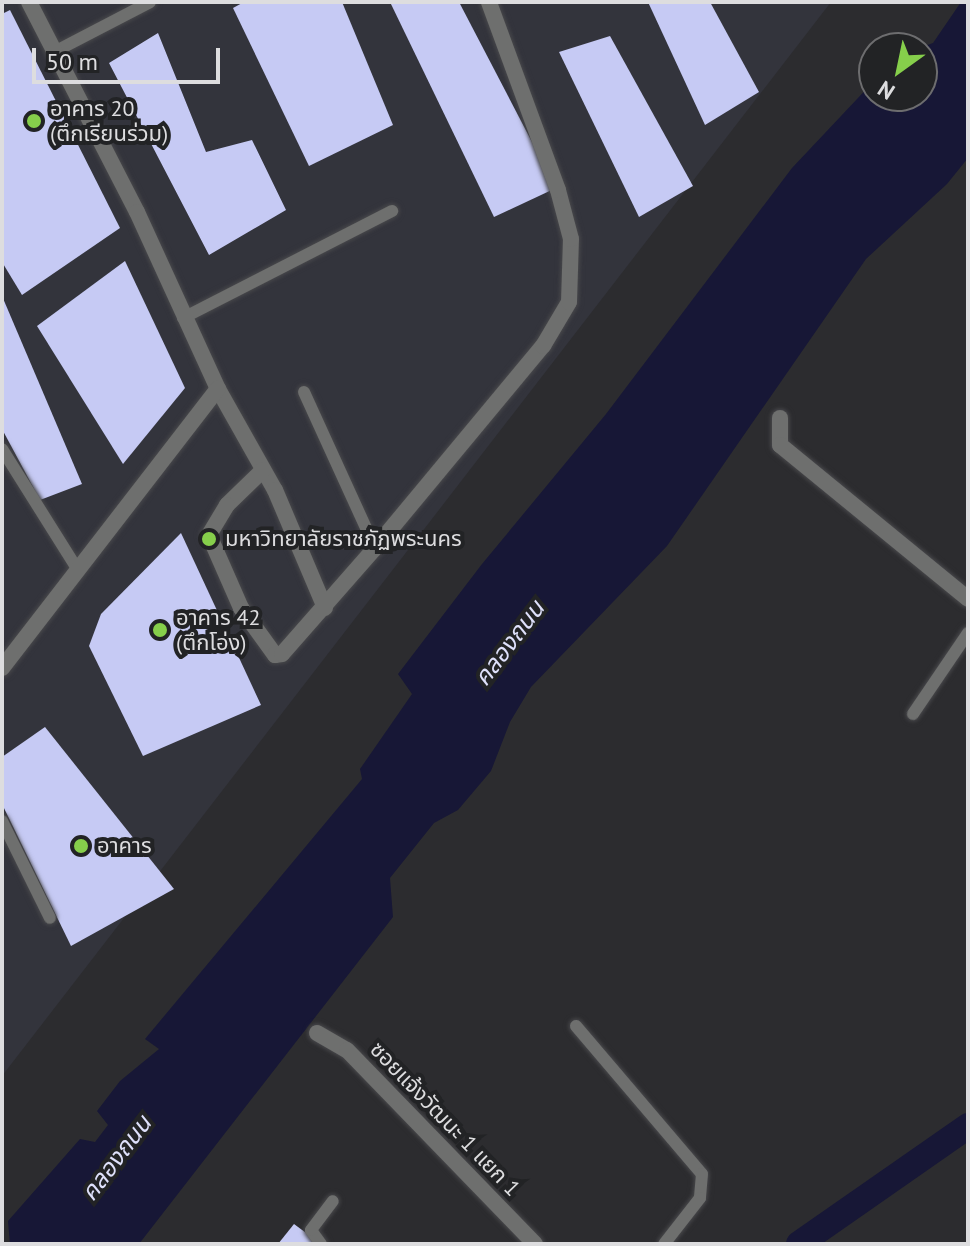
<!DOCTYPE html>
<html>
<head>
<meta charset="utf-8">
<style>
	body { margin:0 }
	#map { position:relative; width:970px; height:1246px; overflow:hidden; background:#2c2c2f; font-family:"PT Sans","Noto Sans Thai",sans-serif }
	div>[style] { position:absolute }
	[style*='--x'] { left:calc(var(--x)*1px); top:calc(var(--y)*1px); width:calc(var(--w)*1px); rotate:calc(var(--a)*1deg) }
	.built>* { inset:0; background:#33343c }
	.water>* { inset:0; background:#171736 }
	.canal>* { height:26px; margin:-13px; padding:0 13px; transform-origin:13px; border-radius:13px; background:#171736 }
	.building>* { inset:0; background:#c6caf4 }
	.roads { filter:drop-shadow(0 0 2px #48484b) drop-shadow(0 0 2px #48484b) }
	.service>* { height:12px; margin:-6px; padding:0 6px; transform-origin:6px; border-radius:6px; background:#6e6f6e }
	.minor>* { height:16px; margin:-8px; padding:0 8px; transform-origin:8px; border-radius:8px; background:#6e6f6e }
	.dots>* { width:22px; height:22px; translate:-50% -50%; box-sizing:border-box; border:4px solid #222325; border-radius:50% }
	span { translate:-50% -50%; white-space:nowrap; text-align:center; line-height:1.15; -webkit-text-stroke:8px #222325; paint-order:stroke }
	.poi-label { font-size:22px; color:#dddddf }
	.left { translate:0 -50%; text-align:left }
	.street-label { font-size:22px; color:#dddddf }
	.water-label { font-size:24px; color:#dfe1fb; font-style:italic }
	.frame { position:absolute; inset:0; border:4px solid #dddddf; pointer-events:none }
	.north { position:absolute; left:858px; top:32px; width:80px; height:80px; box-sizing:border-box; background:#222325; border:2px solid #6d6d6f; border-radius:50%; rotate:213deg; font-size:22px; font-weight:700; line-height:32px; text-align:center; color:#dddddf }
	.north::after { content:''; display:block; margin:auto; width:28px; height:36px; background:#86cf4b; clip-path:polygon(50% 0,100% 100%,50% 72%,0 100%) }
	.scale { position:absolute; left:32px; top:48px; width:188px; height:36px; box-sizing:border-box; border:4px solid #dddddf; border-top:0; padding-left:10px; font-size:24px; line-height:28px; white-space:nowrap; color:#dddddf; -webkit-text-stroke:6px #222325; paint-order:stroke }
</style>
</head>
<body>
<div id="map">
	<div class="built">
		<div style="clip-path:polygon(2px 2px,831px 2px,2px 1076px)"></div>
	</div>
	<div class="water">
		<div style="clip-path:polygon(961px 2px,968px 2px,968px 158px,947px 184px,866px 259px,667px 546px,531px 687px,510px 722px,491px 771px,458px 810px,434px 823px,390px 878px,393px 917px,139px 1244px,10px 1244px,8px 1221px,80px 1139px,95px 1142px,108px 1125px,97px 1111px,120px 1081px,159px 1049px,145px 1039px,362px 779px,360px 769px,412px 694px,398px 674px,482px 564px,606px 414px,792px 168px,874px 81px,874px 96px,922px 96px,919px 48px,933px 43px)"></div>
	</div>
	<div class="canal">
		<div style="--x:799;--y:1244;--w:206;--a:-34.9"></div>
	</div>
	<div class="building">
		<div style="clip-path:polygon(244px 2px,342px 2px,393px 125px,309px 166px,233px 8px)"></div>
		<div style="clip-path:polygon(390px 2px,459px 2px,556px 188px,494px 217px)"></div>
		<div style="clip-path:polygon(648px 2px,710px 2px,759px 92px,705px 125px)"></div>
		<div style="clip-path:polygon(10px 10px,120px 228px,22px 295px,2px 262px,2px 14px)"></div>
		<div style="clip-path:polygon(158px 33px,206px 152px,252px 140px,286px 210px,209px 255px,109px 63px)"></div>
		<div style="clip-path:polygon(610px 36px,693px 186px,639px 217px,559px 52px)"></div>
		<div style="clip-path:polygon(125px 261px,185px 388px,123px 464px,37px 326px)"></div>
		<div style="clip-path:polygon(2px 296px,82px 484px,40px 500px,2px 429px)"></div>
		<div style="clip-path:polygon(181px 533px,261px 705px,143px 756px,89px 646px,101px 614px)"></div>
		<div style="clip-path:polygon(45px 727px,174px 889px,71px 946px,2px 804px,2px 757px)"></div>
		<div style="clip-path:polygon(294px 1224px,321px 1244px,278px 1244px)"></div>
	</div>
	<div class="roads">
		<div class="service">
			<div style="--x:56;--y:51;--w:106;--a:-27.5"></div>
			<div style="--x:183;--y:318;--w:235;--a:-27.1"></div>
			<div style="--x:304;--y:392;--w:171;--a:65.5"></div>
			<div style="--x:2;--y:449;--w:143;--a:57.9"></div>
			<div style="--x:913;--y:714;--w:98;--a:-55.8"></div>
			<div style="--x:2;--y:821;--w:108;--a:63.7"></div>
			<div style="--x:576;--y:1026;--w:194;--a:49.6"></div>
			<div style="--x:702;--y:1174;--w:24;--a:95"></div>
			<div style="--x:700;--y:1198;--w:58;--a:128"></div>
			<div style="--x:321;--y:1244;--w:17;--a:-126"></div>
			<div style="--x:311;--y:1230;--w:36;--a:-53"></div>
		</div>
		<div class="minor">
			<div style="--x:29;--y:2;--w:236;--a:62.8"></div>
			<div style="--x:137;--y:212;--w:195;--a:65.4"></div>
			<div style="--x:218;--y:389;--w:116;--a:60.6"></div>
			<div style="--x:275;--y:490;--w:128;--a:67"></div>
			<div style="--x:780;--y:418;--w:27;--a:90"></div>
			<div style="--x:780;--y:445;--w:243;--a:39.3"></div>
			<div style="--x:263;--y:470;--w:50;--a:135.8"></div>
			<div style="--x:227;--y:505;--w:35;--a:121"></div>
			<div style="--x:209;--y:535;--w:80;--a:66.3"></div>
			<div style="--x:241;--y:608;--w:58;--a:54.1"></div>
			<div style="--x:275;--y:655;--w:7;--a:-8"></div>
			<div style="--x:282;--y:654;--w:141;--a:-48.7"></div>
			<div style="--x:375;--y:548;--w:263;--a:-50.3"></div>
			<div style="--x:543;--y:346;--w:51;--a:-59.4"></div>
			<div style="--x:569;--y:302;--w:63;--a:-88.2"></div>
			<div style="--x:571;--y:239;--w:51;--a:-104.9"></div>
			<div style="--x:558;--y:190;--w:200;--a:-110.2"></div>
			<div style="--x:2;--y:668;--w:353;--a:-52.3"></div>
			<div style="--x:317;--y:1033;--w:34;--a:30"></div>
			<div style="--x:347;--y:1050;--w:270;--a:45.9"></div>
		</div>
	</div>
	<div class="dots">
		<div style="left:34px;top:121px;background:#86cf4b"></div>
		<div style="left:209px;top:539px;background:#86cf4b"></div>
		<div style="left:160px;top:630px;background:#86cf4b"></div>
		<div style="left:81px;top:846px;background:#86cf4b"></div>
	</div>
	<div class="poi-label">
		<span class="left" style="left:50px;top:121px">อาคาร 20<br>(ตึกเรียนร่วม)</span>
		<span class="left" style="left:225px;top:539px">มหาวิทยาลัยราชภัฏพระนคร</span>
		<span class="left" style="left:176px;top:630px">อาคาร 42<br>(ตึกโอ่ง)</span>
		<span class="left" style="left:97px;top:846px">อาคาร</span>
	</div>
	<div class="street-label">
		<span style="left:445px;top:1119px;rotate:46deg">ซอยแจ้งวัฒนะ 1 แยก 1</span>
	</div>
	<div class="water-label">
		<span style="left:509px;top:643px;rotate:-53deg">คลองถนน</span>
		<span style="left:116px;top:1158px;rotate:-53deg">คลองถนน</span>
	</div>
	<div class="frame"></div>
	<div class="north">N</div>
	<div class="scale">50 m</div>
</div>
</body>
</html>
